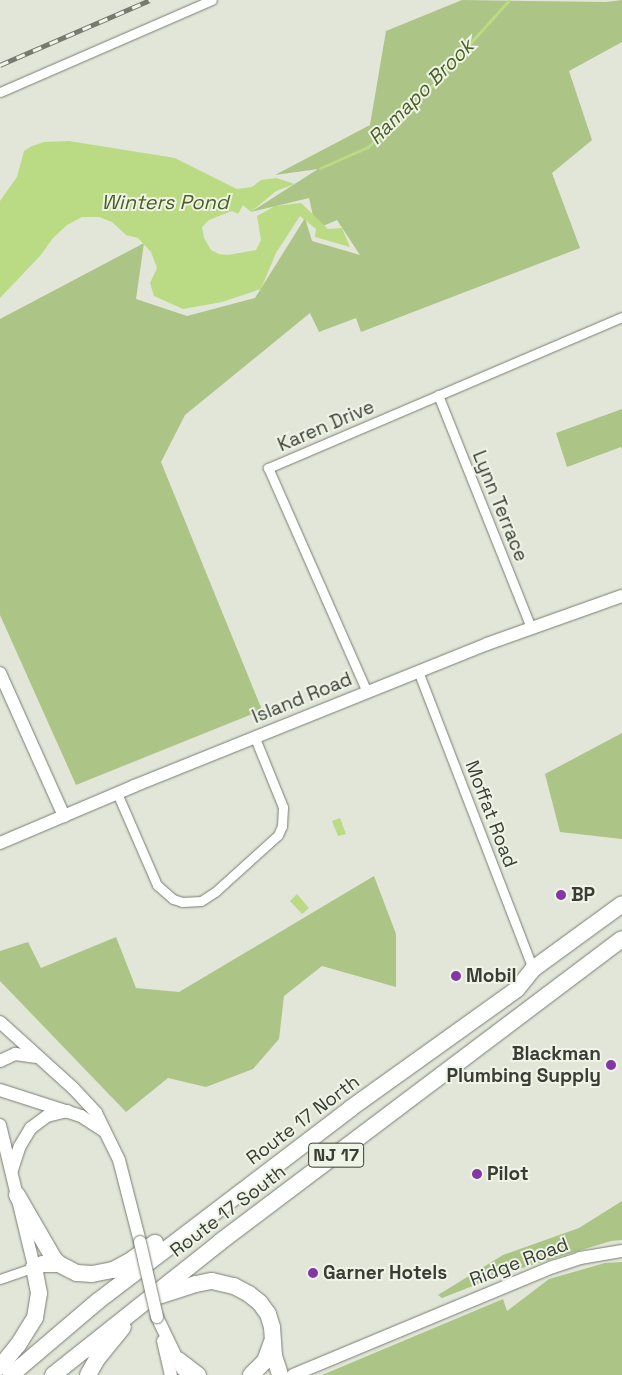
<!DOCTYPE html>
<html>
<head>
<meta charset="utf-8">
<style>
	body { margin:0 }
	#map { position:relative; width:622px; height:1375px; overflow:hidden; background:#e1e6d9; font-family:"Space Grotesk",sans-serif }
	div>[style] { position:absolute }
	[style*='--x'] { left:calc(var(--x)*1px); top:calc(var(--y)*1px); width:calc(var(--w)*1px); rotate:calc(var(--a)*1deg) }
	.green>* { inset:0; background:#acc485 }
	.water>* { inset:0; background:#badb83 }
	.stream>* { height:3px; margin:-1.5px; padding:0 1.5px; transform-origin:1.5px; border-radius:1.5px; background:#badb83 }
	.roads { filter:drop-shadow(0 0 1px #787d70) drop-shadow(0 0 1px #787d70) }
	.street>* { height:9px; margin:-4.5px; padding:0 4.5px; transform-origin:4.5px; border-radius:4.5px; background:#fff }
	.secondary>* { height:12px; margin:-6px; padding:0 6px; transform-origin:6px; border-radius:6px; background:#fff }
	.highway>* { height:16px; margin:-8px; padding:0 8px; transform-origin:8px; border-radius:8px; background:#fff }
	.rail>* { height:5px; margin-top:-2.5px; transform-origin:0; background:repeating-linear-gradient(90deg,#eef4e6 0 9px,#777a71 0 18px); box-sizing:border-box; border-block:1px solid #777a71 }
	.bridges { filter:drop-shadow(0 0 1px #787d70) drop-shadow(0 0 1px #787d70) }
	.secondary-bridge>* { height:12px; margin:-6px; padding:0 6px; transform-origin:6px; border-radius:6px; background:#fff }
	.dots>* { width:14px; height:14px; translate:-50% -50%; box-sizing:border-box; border:2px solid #eef4e6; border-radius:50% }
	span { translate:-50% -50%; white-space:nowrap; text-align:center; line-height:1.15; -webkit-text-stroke:4px #eef4e6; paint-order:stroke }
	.shield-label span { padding:1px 4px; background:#eef4e6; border:1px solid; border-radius:4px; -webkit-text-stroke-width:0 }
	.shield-label { font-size:18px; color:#3a3c36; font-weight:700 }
	.street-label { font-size:19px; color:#3a3c36 }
	.poi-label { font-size:19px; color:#3a3c36; font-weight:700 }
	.left { translate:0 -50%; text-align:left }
	.right { translate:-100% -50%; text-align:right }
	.water-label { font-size:20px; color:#4b5f22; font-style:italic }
</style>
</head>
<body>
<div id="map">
	<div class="green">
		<div style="clip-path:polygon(462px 0,606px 2px,622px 0,622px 42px,569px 71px,592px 140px,552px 173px,580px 248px,361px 332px,356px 318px,319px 332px,310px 313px,185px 415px,161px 462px,262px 710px,76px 785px,0 615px,0 319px,144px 243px,136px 299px,187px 316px,255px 298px,305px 218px,312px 241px,360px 255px,337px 220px,316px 229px,309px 198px,251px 212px,318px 169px,275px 175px,370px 125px,386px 31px)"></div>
		<div style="clip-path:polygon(622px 409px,622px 449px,621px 447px,567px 467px,556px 433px)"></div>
		<div style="clip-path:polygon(622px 733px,622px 839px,560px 832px,545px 774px)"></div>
		<div style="clip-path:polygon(374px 876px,396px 934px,396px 987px,322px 966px,284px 996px,279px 1039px,253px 1069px,206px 1087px,168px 1078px,126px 1112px,0 981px,0 951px,28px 942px,41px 968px,116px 937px,136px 988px,179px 992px)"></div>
		<div style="clip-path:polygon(622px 1201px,622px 1240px,611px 1241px,506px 1273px,442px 1298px,438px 1295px,503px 1255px,579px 1228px)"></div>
		<div style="clip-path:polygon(622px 1262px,622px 1375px,322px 1375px,503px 1299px,507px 1311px,549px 1279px,605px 1263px)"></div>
	</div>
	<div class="water">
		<div style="clip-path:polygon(69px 141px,175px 158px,237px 189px,252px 187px,261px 180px,276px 178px,295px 184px,276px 191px,251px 212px,243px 205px,238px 214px,232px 211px,209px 220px,202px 227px,204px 238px,211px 250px,219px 254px,228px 255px,256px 250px,261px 240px,257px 216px,275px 206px,301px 203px,328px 229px,342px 228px,350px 247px,315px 237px,316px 229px,300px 216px,276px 253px,261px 289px,222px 302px,183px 309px,154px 296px,150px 283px,157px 268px,151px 252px,138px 238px,126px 235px,112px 222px,99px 217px,82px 217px,67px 225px,53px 238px,40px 256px,0 298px,0 201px,17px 177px,24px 151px,32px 146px,44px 142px)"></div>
		<div style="clip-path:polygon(340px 818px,346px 834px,338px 836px,332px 821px)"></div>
		<div style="clip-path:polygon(297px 894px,309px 908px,302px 914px,290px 901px)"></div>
	</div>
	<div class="stream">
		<div style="--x:320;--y:168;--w:52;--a:-23.6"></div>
		<div style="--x:368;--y:147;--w:83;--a:-43.5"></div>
		<div style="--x:428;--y:90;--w:121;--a:-48"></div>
	</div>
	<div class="roads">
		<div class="street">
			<div style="--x:0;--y:92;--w:231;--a:-23.5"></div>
			<div style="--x:438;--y:395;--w:251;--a:68.2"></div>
			<div style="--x:418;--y:671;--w:319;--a:68.9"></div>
			<div style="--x:367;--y:692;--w:245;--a:-113.8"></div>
			<div style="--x:268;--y:468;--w:385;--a:-23.1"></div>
			<div style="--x:117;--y:793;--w:100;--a:66.5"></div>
			<div style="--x:157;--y:885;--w:21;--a:41"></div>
			<div style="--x:173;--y:899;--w:9;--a:18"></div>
			<div style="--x:182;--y:902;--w:19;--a:-3"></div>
			<div style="--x:201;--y:901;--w:17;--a:-33"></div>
			<div style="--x:215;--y:892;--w:85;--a:-42.1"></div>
			<div style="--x:278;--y:835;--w:10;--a:-66"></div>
			<div style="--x:282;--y:826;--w:19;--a:-87"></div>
			<div style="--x:283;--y:807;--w:74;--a:-112.1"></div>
			<div style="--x:0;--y:1279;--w:36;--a:-19"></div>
		</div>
		<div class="secondary">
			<div style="--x:0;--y:673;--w:157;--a:65.9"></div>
			<div style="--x:0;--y:843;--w:146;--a:-23"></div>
			<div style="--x:134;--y:786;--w:380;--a:-21.9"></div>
			<div style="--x:487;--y:644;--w:143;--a:-19.6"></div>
			<div style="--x:0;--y:1022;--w:98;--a:42.1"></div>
			<div style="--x:73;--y:1088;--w:34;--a:47"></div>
			<div style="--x:96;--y:1113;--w:52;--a:63.9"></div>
			<div style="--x:119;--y:1160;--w:85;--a:75.6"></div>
			<div style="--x:0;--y:1061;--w:17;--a:-25"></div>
			<div style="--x:15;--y:1054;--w:22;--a:8"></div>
			<div style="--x:0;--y:1090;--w:85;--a:17.8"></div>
			<div style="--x:81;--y:1116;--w:27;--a:33"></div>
			<div style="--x:0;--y:1125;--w:146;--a:76.5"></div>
			<div style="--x:12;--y:1170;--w:25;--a:-72"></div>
			<div style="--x:20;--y:1146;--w:21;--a:-59"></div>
			<div style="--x:31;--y:1128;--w:20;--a:-37"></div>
			<div style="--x:47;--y:1116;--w:21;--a:-14"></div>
			<div style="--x:157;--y:1317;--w:58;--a:64.3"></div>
			<div style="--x:163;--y:1341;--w:35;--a:77"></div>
			<div style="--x:293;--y:1375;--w:282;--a:-22.6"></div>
			<div style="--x:553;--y:1267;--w:28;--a:-18"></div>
			<div style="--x:580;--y:1258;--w:43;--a:-9.5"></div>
		</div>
		<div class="highway">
			<div style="--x:17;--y:1195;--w:74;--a:60"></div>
			<div style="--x:54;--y:1259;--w:7;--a:45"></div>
			<div style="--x:59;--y:1264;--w:20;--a:27"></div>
			<div style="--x:77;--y:1273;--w:15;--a:4"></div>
			<div style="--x:92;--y:1274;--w:21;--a:-11"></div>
			<div style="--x:113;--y:1270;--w:19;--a:-28"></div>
			<div style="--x:130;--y:1261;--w:31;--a:-36"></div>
			<div style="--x:155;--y:1297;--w:43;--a:-17.6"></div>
			<div style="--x:196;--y:1284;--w:16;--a:-11"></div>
			<div style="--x:212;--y:1281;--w:23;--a:13"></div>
			<div style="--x:234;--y:1286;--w:17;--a:28"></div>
			<div style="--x:249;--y:1294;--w:14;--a:39"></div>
			<div style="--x:260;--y:1303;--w:14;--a:54"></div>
			<div style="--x:268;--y:1314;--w:14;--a:73"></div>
			<div style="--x:272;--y:1327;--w:29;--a:86"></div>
			<div style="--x:274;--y:1356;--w:20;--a:72"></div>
			<div style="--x:178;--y:1360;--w:25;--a:37"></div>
			<div style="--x:0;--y:1367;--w:28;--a:-51"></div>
			<div style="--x:18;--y:1345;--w:32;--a:-58"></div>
			<div style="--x:35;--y:1318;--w:25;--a:-81"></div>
			<div style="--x:39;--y:1293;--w:26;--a:-101"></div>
			<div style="--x:34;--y:1267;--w:9;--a:-18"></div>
			<div style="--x:43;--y:1264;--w:16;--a:0"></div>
			<div style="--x:11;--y:1375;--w:114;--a:-40.4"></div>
			<div style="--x:98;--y:1301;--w:318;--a:-37.3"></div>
			<div style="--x:351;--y:1108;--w:204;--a:-35.6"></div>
			<div style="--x:517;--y:989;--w:26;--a:-51"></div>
			<div style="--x:533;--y:969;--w:110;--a:-36.1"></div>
			<div style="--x:53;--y:1375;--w:213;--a:-38.5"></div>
			<div style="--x:220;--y:1242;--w:503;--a:-37.01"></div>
			<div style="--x:88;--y:1375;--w:18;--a:-61"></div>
			<div style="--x:97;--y:1359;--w:41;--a:-50.9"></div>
			<div style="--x:251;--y:1375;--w:20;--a:-45"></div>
			<div style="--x:265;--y:1361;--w:20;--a:-70"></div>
		</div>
	</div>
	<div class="rail">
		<div style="--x:0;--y:65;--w:163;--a:-23.4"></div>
	</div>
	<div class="bridges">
		<div class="secondary-bridge">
			<div style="--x:140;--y:1242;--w:77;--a:77.2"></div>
		</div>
	</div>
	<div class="dots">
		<div style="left:561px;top:895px;background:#8436a7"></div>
		<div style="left:456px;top:976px;background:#8436a7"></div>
		<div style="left:611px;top:1065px;background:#8436a7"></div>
		<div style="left:477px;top:1174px;background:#8436a7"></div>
		<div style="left:313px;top:1273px;background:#8436a7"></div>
	</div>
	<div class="shield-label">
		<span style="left:336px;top:1155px">NJ 17</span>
	</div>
	<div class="street-label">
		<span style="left:326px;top:426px;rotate:-23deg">Karen Drive</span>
		<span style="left:500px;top:506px;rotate:68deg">Lynn Terrace</span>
		<span style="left:302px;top:698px;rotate:-22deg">Island Road</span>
		<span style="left:491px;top:814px;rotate:69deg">Moffat Road</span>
		<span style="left:303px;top:1120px;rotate:-37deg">Route 17 North</span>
		<span style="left:228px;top:1211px;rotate:-37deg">Route 17 South</span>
		<span style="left:519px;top:1262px;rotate:-21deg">Ridge Road</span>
	</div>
	<div class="poi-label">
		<span class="left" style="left:571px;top:895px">BP</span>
		<span class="left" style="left:466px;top:976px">Mobil</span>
		<span class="right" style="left:601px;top:1065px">Blackman<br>Plumbing Supply</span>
		<span class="left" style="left:487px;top:1174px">Pilot</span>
		<span class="left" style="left:323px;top:1273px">Garner Hotels</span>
	</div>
	<div class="water-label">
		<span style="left:421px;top:92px;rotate:-45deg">Ramapo Brook</span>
		<span style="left:165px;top:202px">Winters Pond</span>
	</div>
</div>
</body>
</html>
